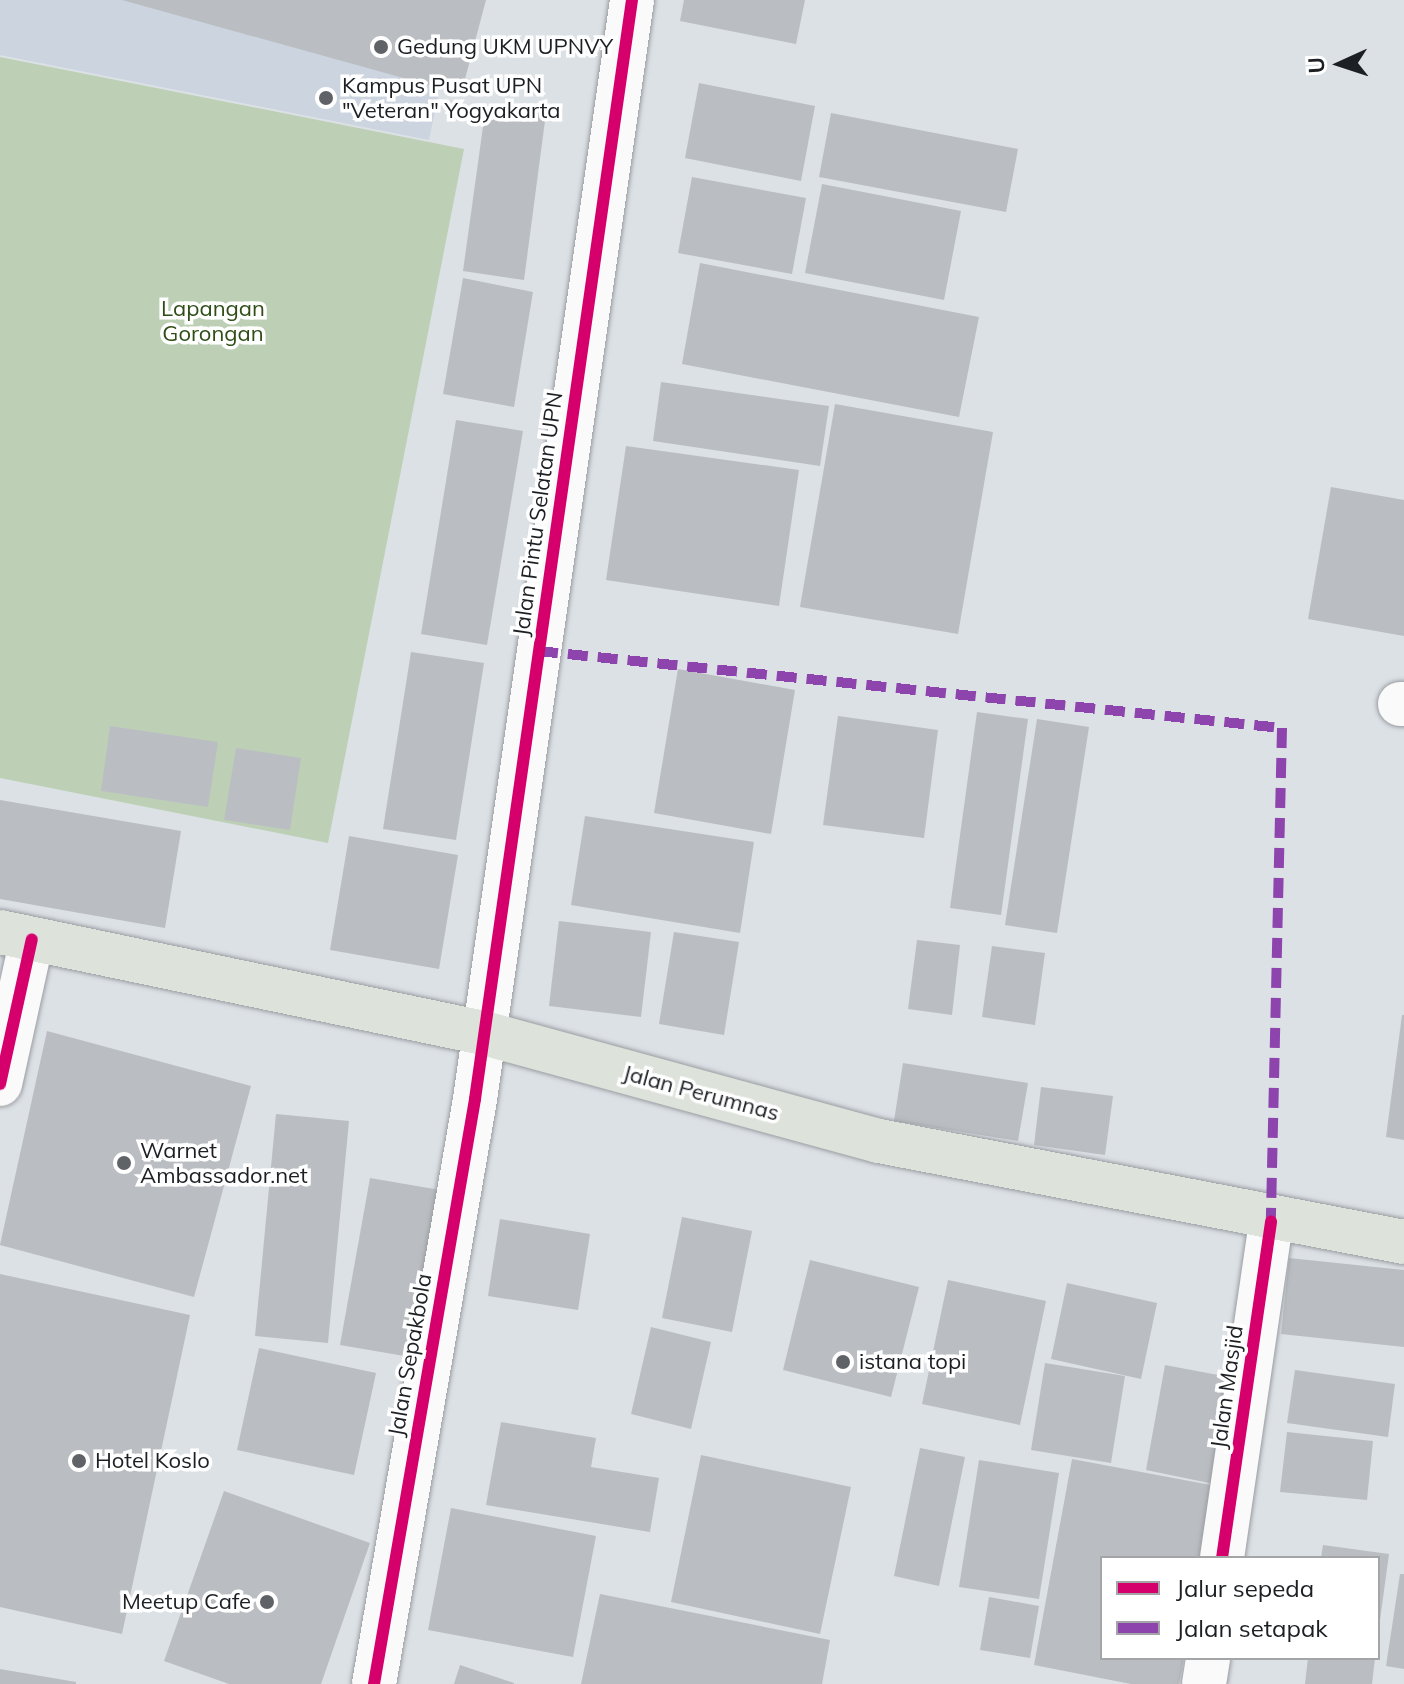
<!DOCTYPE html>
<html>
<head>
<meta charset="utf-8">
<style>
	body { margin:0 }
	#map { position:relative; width:1404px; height:1684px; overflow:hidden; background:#dce1e6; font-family:Mulish,sans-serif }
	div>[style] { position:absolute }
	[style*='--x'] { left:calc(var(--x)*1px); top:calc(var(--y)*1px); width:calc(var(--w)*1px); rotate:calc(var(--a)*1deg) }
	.built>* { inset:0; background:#cbd4df }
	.green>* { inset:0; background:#bdd0b6 }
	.building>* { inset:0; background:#babec2 }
	.roads { filter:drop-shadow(0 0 2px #9a9da1) drop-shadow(0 0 2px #9a9da1) }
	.minor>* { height:44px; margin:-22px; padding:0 22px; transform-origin:22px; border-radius:22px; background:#fafafb }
	.major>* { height:44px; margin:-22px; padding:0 22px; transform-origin:22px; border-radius:22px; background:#dde2db }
	.quiet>* { height:10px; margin-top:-5px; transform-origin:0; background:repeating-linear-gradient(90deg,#8e44ad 0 20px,transparent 0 30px) }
	.cycleway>* { height:12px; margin:-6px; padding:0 6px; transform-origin:6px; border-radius:6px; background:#d6006c }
	.dots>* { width:22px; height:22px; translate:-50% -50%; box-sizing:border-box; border:4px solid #fff; border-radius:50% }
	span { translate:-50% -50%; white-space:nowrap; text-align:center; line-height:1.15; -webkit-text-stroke:7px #fff; paint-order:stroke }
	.poi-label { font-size:22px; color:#1c1f23 }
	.left { translate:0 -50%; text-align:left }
	.right { translate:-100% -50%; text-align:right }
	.park-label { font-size:22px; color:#2f4d16 }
	.street-label { font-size:22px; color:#1c1f23 }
	.legend { position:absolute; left:1100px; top:1556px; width:280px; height:104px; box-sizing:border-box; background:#fff; border:2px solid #a4a5a7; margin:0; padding:10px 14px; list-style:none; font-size:24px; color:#1c1f23 }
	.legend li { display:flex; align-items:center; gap:16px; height:40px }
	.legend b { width:40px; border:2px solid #a4a5a7 }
	.north { position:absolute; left:1300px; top:24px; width:80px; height:80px; -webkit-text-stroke:6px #fff; paint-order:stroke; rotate:267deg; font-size:22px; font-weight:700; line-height:32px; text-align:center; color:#1c1f23 }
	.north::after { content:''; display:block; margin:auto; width:28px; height:36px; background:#1c1f23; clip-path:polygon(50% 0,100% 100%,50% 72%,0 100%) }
</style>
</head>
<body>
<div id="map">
	<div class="built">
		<div style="clip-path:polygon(0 0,458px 0,429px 140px,0 55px)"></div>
	</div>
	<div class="green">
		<div style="clip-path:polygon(0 57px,464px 149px,328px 843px,0 778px)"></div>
	</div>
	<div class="building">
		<div style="clip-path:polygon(122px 0,486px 0,461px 94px)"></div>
		<div style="clip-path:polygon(684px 0,805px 0,796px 44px,680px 21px)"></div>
		<div style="clip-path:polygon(699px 83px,815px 106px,801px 181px,685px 158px)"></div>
		<div style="clip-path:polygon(486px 105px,546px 113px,524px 280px,463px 271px)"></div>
		<div style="clip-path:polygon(831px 113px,1018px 149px,1006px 212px,819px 177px)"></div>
		<div style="clip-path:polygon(692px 177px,806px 198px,792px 274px,678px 253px)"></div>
		<div style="clip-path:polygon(822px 184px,961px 211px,944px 300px,805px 273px)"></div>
		<div style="clip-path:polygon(700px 263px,979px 317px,959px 417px,682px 364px)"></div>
		<div style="clip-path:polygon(463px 278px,533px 292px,514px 407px,443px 394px)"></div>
		<div style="clip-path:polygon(661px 382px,829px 406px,820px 466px,653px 441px)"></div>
		<div style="clip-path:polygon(835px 404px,993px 432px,958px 634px,800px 607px)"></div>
		<div style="clip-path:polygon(456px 420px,523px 431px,487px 645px,421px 634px)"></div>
		<div style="clip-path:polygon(626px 446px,799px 470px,779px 606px,606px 580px)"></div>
		<div style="clip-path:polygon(1331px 487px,1404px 500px,1404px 636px,1308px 619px)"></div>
		<div style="clip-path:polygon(411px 652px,484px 663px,456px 840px,383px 829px)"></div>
		<div style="clip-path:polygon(678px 669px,795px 690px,771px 834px,654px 813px)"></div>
		<div style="clip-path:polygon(977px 712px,1028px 719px,1001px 915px,950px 908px)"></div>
		<div style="clip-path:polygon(838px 716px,938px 730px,924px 838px,823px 825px)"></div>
		<div style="clip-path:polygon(1037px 719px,1089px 727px,1057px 933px,1005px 925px)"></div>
		<div style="clip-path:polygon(110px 726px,218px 742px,208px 807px,101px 791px)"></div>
		<div style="clip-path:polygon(236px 748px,301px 758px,290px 830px,224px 820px)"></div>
		<div style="clip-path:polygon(0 800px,181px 831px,165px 928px,0 899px)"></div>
		<div style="clip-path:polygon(585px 816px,754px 842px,740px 933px,571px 905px)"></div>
		<div style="clip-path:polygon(349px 836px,458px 855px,439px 969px,330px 950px)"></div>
		<div style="clip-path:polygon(559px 921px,651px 932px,641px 1017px,549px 1006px)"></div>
		<div style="clip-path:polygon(674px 932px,739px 942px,724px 1035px,659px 1024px)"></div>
		<div style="clip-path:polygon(917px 940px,960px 945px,952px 1015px,908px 1009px)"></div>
		<div style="clip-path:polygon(992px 946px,1045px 953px,1035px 1025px,982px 1017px)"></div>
		<div style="clip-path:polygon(1402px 1015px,1404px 1015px,1404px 1140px,1386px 1137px)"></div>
		<div style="clip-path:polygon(47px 1031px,251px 1086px,194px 1297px,0 1245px)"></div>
		<div style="clip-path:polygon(903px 1063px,1028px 1083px,1018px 1141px,894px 1121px)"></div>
		<div style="clip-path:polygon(1041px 1087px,1113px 1096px,1105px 1155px,1034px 1145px)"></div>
		<div style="clip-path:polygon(276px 1114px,349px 1121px,328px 1343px,255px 1336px)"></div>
		<div style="clip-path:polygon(370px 1178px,452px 1192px,422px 1359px,340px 1345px)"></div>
		<div style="clip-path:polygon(682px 1217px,752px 1231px,732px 1332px,662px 1318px)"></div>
		<div style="clip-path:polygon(500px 1219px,590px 1234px,578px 1310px,488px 1296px)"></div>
		<div style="clip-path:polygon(1289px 1258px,1404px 1270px,1404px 1347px,1281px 1334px)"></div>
		<div style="clip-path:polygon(810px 1260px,919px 1287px,891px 1397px,783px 1370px)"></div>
		<div style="clip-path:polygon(0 1274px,190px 1315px,122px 1634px,0 1607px)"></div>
		<div style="clip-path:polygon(948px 1280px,1046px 1301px,1020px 1425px,922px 1404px)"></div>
		<div style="clip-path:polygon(1067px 1283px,1157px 1303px,1141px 1379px,1051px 1359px)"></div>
		<div style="clip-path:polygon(651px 1327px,711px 1342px,691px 1429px,631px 1414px)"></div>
		<div style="clip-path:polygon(259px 1348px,376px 1373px,354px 1475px,237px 1450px)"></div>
		<div style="clip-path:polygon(1045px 1363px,1125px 1376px,1111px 1463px,1031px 1450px)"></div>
		<div style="clip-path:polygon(1165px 1365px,1234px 1378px,1214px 1484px,1146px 1470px)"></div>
		<div style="clip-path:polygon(1295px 1370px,1395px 1384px,1388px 1437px,1287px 1423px)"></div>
		<div style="clip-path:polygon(501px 1422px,596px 1438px,591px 1467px,659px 1478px,650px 1532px,486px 1505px)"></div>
		<div style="clip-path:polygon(1287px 1432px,1373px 1441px,1367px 1500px,1280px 1492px)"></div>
		<div style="clip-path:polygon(920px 1448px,965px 1457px,939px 1586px,894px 1576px)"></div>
		<div style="clip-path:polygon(701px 1455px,851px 1487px,820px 1634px,671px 1602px)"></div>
		<div style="clip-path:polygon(1072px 1459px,1216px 1486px,1203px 1558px,1102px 1558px,1102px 1658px,1184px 1658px,1179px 1684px,1131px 1684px,1034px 1665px)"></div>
		<div style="clip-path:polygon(979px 1460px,1059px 1473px,1039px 1599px,959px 1587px)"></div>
		<div style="clip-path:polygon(224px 1491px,370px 1543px,321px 1684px,229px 1684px,164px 1661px)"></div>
		<div style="clip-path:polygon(451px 1508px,596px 1536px,573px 1657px,428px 1630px)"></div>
		<div style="clip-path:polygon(1323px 1545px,1389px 1554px,1380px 1620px,1378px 1558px,1321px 1558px)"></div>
		<div style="clip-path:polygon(1400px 1574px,1404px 1574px,1404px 1669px,1386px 1666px)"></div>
		<div style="clip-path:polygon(600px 1594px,830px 1640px,822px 1684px,581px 1684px)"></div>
		<div style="clip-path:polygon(989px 1597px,1039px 1606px,1030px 1658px,980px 1650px)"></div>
		<div style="clip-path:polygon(1308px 1658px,1375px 1658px,1372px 1684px,1305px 1684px)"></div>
		<div style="clip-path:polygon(460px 1665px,514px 1683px,514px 1684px,454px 1684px)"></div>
		<div style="clip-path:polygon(0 1669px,76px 1682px,76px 1684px,0 1684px)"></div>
	</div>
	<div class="roads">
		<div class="minor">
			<div style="--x:1400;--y:704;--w:4;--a:0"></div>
			<div style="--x:0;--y:1084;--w:148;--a:-77.6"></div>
			<div style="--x:1222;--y:1558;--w:340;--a:-81.7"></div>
			<div style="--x:374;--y:1684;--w:594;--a:-80.2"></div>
			<div style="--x:475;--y:1099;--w:1110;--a:-81.87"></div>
			<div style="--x:1204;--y:1684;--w:26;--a:-81"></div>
		</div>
		<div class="major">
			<div style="--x:0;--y:932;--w:494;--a:11.8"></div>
			<div style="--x:484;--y:1033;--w:409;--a:15.3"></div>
			<div style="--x:879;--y:1141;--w:535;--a:10.89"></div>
		</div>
	</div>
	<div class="quiet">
		<div style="--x:538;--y:651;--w:748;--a:5.91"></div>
		<div style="--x:1282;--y:728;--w:494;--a:91.3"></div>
	</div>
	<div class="cycleway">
		<div style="--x:0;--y:1084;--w:148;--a:-77.6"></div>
		<div style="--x:1222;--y:1558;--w:340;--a:-81.7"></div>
		<div style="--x:374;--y:1684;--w:594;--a:-80.2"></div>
		<div style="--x:475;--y:1099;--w:1110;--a:-81.87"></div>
	</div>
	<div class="dots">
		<div style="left:381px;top:47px;background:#5f6367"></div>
		<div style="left:326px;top:98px;background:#5f6367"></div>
		<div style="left:124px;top:1163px;background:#5f6367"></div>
		<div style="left:843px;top:1362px;background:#5f6367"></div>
		<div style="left:79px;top:1461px;background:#5f6367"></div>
		<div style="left:267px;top:1602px;background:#5f6367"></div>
	</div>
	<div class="poi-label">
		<span class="left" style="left:397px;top:47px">Gedung UKM UPNVY</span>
		<span class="left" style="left:342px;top:98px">Kampus Pusat UPN<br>"Veteran" Yogyakarta</span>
		<span class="left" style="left:140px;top:1163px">Warnet<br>Ambassador.net</span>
		<span class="left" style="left:859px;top:1362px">istana topi</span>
		<span class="left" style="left:95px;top:1461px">Hotel Koslo</span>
		<span class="right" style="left:251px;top:1602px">Meetup Cafe</span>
	</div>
	<div class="park-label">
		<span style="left:213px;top:321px">Lapangan<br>Gorongan</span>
	</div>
	<div class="street-label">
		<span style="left:538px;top:514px;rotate:-82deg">Jalan Pintu Selatan UPN</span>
		<span style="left:701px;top:1093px;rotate:15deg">Jalan Perumnas</span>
		<span style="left:410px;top:1355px;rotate:-80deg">Jalan Sepakbola</span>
		<span style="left:1227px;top:1387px;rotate:-82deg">Jalan Masjid</span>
	</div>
	<ul class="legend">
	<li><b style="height:10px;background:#d6006c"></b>Jalur sepeda</li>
	<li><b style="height:10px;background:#8e44ad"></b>Jalan setapak</li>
	</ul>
	<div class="north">U</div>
</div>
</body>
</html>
